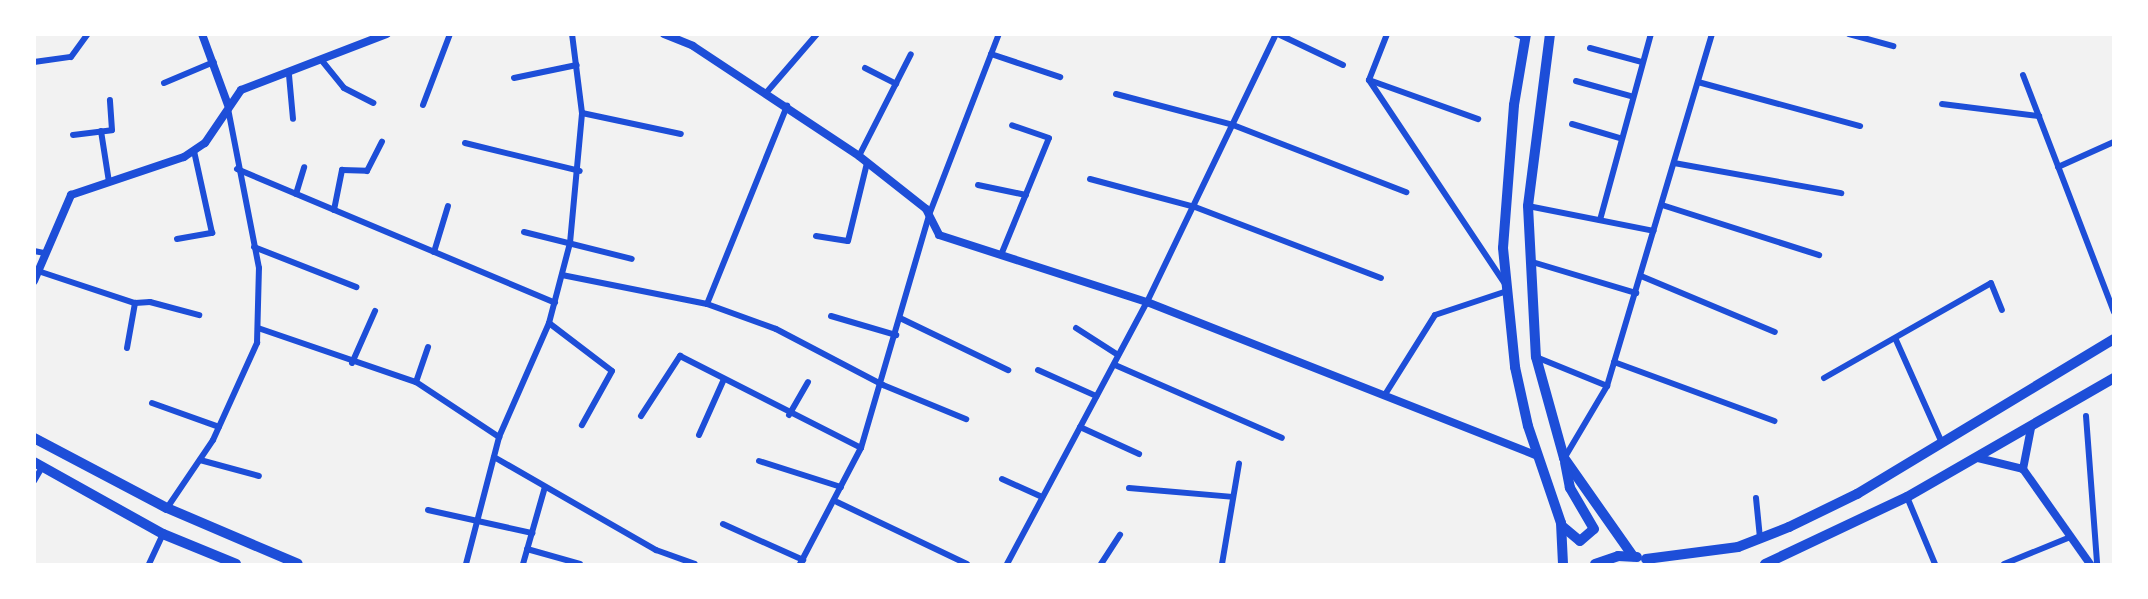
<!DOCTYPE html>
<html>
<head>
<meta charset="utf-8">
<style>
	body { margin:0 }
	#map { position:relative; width:2148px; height:599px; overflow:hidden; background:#f2f2f2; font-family:Montserrat,sans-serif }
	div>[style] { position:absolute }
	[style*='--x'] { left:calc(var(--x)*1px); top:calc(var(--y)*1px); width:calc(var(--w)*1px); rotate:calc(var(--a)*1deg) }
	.minor>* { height:6px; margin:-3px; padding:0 3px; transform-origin:3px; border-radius:3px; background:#1d4ed8 }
	.tertiary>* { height:8px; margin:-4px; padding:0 4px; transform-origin:4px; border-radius:4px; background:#1d4ed8 }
	.primary>* { height:10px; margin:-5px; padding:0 5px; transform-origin:5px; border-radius:5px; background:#1d4ed8 }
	span { translate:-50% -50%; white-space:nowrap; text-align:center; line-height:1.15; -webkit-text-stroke:5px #fff; paint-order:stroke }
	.frame { position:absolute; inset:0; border:36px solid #fff; pointer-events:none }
</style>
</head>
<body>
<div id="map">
	<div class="minor">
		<div style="--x:1278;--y:34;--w:72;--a:25.5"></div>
		<div style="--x:1516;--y:34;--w:10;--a:24"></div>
		<div style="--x:1849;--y:34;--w:46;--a:15.3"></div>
		<div style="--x:1590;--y:48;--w:54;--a:15.1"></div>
		<div style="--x:991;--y:54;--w:73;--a:18.4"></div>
		<div style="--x:34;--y:62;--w:37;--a:-8"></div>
		<div style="--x:71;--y:57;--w:29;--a:-54"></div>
		<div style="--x:323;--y:62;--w:33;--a:51"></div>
		<div style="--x:344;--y:88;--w:33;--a:27"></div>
		<div style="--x:865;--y:68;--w:35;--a:27"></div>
		<div style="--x:289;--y:75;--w:44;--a:84.8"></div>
		<div style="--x:2023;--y:75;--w:254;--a:69"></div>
		<div style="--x:514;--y:78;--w:64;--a:-11.7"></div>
		<div style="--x:1369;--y:80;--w:245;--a:56.3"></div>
		<div style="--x:1369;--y:80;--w:116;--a:19.7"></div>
		<div style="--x:1369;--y:80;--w:49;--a:-68.6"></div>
		<div style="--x:1576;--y:81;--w:57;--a:15.3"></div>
		<div style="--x:1698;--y:82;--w:168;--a:15.2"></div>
		<div style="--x:164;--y:83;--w:54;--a:-22.8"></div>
		<div style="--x:766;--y:93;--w:78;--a:-49.2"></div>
		<div style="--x:1116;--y:94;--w:121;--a:14.8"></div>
		<div style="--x:1233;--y:125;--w:186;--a:21.2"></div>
		<div style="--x:1942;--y:104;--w:98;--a:7.1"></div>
		<div style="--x:423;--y:105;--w:76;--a:-69.2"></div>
		<div style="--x:582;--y:113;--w:101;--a:12"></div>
		<div style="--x:1572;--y:124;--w:50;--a:16.3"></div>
		<div style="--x:101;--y:131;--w:52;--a:81.1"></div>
		<div style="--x:73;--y:135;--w:39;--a:-7"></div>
		<div style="--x:112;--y:130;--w:30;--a:-94"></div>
		<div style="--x:465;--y:143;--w:118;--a:13.7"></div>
		<div style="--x:859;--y:156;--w:114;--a:-63"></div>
		<div style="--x:1674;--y:163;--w:170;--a:10.2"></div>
		<div style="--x:2058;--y:167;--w:61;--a:-24.1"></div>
		<div style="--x:237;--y:169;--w:345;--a:22.8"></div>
		<div style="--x:1090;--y:179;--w:109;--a:14.9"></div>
		<div style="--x:1195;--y:207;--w:199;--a:20.9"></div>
		<div style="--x:978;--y:185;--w:49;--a:11.8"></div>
		<div style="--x:296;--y:194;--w:28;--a:-73"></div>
		<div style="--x:1662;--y:205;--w:165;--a:17.7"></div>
		<div style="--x:1528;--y:206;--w:128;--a:11.2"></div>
		<div style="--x:334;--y:210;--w:41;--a:-78.7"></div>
		<div style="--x:342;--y:170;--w:25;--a:2"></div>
		<div style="--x:367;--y:171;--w:33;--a:-63"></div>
		<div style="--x:1600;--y:220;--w:193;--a:-74.7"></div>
		<div style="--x:524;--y:232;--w:111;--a:14"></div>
		<div style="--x:816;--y:236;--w:32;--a:9"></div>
		<div style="--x:848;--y:241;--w:80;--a:-76.3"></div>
		<div style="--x:177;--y:239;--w:36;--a:-10"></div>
		<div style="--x:212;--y:233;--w:84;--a:-102.4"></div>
		<div style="--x:254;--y:247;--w:110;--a:21.4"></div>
		<div style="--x:34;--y:251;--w:10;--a:11"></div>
		<div style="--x:434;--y:252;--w:48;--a:-73.1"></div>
		<div style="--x:1001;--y:255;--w:126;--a:-67.7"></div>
		<div style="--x:1049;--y:138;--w:39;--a:-161"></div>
		<div style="--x:1529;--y:261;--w:112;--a:16.7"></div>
		<div style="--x:38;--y:271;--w:102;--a:18.3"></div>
		<div style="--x:135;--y:303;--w:15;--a:-4"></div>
		<div style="--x:150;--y:302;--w:51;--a:14.9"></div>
		<div style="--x:562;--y:275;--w:148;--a:11.3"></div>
		<div style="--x:707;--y:304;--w:73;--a:19.9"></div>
		<div style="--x:776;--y:329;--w:121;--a:27.6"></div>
		<div style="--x:883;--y:385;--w:90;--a:22.3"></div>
		<div style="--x:1641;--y:276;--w:145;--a:22.7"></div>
		<div style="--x:707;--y:304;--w:214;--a:-68"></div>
		<div style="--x:831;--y:316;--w:68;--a:16.3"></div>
		<div style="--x:902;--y:319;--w:118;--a:25.7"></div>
		<div style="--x:549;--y:323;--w:79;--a:37.3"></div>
		<div style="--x:612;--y:371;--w:62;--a:119.1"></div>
		<div style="--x:258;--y:328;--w:167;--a:18.9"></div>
		<div style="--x:416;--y:382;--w:100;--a:33.5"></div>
		<div style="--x:1076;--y:328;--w:50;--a:32.7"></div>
		<div style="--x:1896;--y:340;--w:113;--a:65.9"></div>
		<div style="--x:127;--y:348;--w:46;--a:-79.9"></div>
		<div style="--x:1536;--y:357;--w:77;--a:22.2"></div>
		<div style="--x:1614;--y:362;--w:171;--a:20.2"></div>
		<div style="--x:352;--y:363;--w:57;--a:-66.1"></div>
		<div style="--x:1115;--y:365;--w:182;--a:23.6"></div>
		<div style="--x:1038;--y:370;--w:64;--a:24.1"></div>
		<div style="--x:1824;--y:378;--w:192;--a:-29.6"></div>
		<div style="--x:1991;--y:283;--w:29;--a:68"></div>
		<div style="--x:416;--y:382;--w:37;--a:-71"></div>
		<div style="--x:1386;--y:393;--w:92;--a:-57.9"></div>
		<div style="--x:1435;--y:315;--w:76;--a:-18.4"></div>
		<div style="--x:152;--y:403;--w:71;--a:19.7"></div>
		<div style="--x:789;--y:415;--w:38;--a:-60"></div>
		<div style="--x:641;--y:416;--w:72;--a:-57"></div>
		<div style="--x:680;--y:356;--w:203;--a:26.9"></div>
		<div style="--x:2086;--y:416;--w:148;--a:85.7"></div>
		<div style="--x:1080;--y:427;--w:65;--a:24.6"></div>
		<div style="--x:699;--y:435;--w:61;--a:-65.9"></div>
		<div style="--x:494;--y:457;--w:187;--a:29.9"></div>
		<div style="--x:656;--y:550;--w:41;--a:19.7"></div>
		<div style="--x:1565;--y:457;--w:82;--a:-59.4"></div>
		<div style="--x:1607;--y:386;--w:367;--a:-73.4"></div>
		<div style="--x:200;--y:460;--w:61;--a:15.2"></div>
		<div style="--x:759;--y:461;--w:86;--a:17.6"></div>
		<div style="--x:1002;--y:479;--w:44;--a:24.2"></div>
		<div style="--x:34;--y:481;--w:16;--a:-60"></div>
		<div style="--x:1129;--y:488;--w:104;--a:4.9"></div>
		<div style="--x:1907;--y:497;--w:73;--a:67.3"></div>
		<div style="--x:1756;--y:498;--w:40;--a:84.3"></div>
		<div style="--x:837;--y:502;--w:144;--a:25.5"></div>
		<div style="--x:167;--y:508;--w:82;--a:-55.9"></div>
		<div style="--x:213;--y:440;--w:107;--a:-65.6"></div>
		<div style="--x:257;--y:343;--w:75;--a:-88.5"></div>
		<div style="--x:259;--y:268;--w:162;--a:-101"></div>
		<div style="--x:428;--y:510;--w:107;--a:12.5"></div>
		<div style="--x:723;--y:524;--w:88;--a:24.2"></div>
		<div style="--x:527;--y:549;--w:55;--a:15.8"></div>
		<div style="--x:149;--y:564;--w:33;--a:-65"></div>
		<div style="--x:466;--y:564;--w:131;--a:-75.4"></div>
		<div style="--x:499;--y:437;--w:124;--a:-66.3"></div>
		<div style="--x:549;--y:323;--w:83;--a:-75.3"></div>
		<div style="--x:570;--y:243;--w:131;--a:-84.7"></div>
		<div style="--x:582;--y:113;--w:80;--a:-97.2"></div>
		<div style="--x:523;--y:564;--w:80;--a:-74.1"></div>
		<div style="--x:800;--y:564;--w:131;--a:-62.3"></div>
		<div style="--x:861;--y:448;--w:243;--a:-73.7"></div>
		<div style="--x:929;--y:215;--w:194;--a:-68.9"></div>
		<div style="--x:1007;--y:564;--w:297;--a:-61.9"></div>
		<div style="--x:1147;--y:302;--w:297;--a:-64.3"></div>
		<div style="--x:1101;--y:564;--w:35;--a:-57"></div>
		<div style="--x:1222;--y:564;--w:102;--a:-80.4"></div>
		<div style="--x:2004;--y:564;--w:69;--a:-22.1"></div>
	</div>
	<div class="tertiary">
		<div style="--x:202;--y:34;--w:76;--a:69.9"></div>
		<div style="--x:664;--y:34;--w:31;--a:22"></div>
		<div style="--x:693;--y:46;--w:199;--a:33.5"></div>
		<div style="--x:859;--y:156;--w:85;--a:38.3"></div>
		<div style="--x:926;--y:209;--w:29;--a:63"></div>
		<div style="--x:939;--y:235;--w:219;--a:17.9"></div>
		<div style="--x:1147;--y:302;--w:420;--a:21.5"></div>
		<div style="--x:34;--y:281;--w:94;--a:-66.7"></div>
		<div style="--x:71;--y:195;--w:119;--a:-18.6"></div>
		<div style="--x:184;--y:157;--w:25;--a:-34"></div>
		<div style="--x:205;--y:143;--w:64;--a:-55.8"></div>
		<div style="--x:241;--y:90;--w:156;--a:-21"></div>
		<div style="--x:2031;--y:428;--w:42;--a:101"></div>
		<div style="--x:2023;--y:469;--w:116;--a:54.8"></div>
		<div style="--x:1978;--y:458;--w:46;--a:13.7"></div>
	</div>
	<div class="primary">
		<div style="--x:1526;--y:34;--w:72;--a:99.6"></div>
		<div style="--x:1514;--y:105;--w:143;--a:94.4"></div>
		<div style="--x:1503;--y:248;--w:120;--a:84.2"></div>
		<div style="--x:1515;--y:367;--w:60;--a:77.6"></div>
		<div style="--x:1528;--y:426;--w:102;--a:71.2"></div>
		<div style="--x:1561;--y:523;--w:41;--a:87.2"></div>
		<div style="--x:1550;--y:34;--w:173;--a:97.3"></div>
		<div style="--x:1528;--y:206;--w:151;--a:87"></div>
		<div style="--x:1536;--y:357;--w:105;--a:74.5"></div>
		<div style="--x:1564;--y:458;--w:120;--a:54.9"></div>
		<div style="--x:34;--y:438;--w:150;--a:27.8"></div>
		<div style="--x:167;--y:508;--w:142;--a:23.1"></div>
		<div style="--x:34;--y:462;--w:148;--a:29.2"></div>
		<div style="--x:163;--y:534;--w:79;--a:22.3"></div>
		<div style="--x:1562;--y:526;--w:23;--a:40"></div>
		<div style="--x:1580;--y:541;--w:18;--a:-41"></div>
		<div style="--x:1594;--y:529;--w:48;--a:-120.3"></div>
		<div style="--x:1570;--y:488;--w:26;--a:-101"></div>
		<div style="--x:1646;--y:559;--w:93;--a:-7.4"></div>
		<div style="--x:1738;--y:547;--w:55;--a:-21.4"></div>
		<div style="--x:1789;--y:527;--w:76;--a:-25.9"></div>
		<div style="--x:1857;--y:494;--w:300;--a:-31.1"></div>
		<div style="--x:1595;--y:564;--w:24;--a:-19"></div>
		<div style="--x:1618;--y:556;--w:19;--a:3"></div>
		<div style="--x:1765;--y:564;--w:157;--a:-25.3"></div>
		<div style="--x:1907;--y:497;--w:239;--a:-29.9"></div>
	</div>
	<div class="frame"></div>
</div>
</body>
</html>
